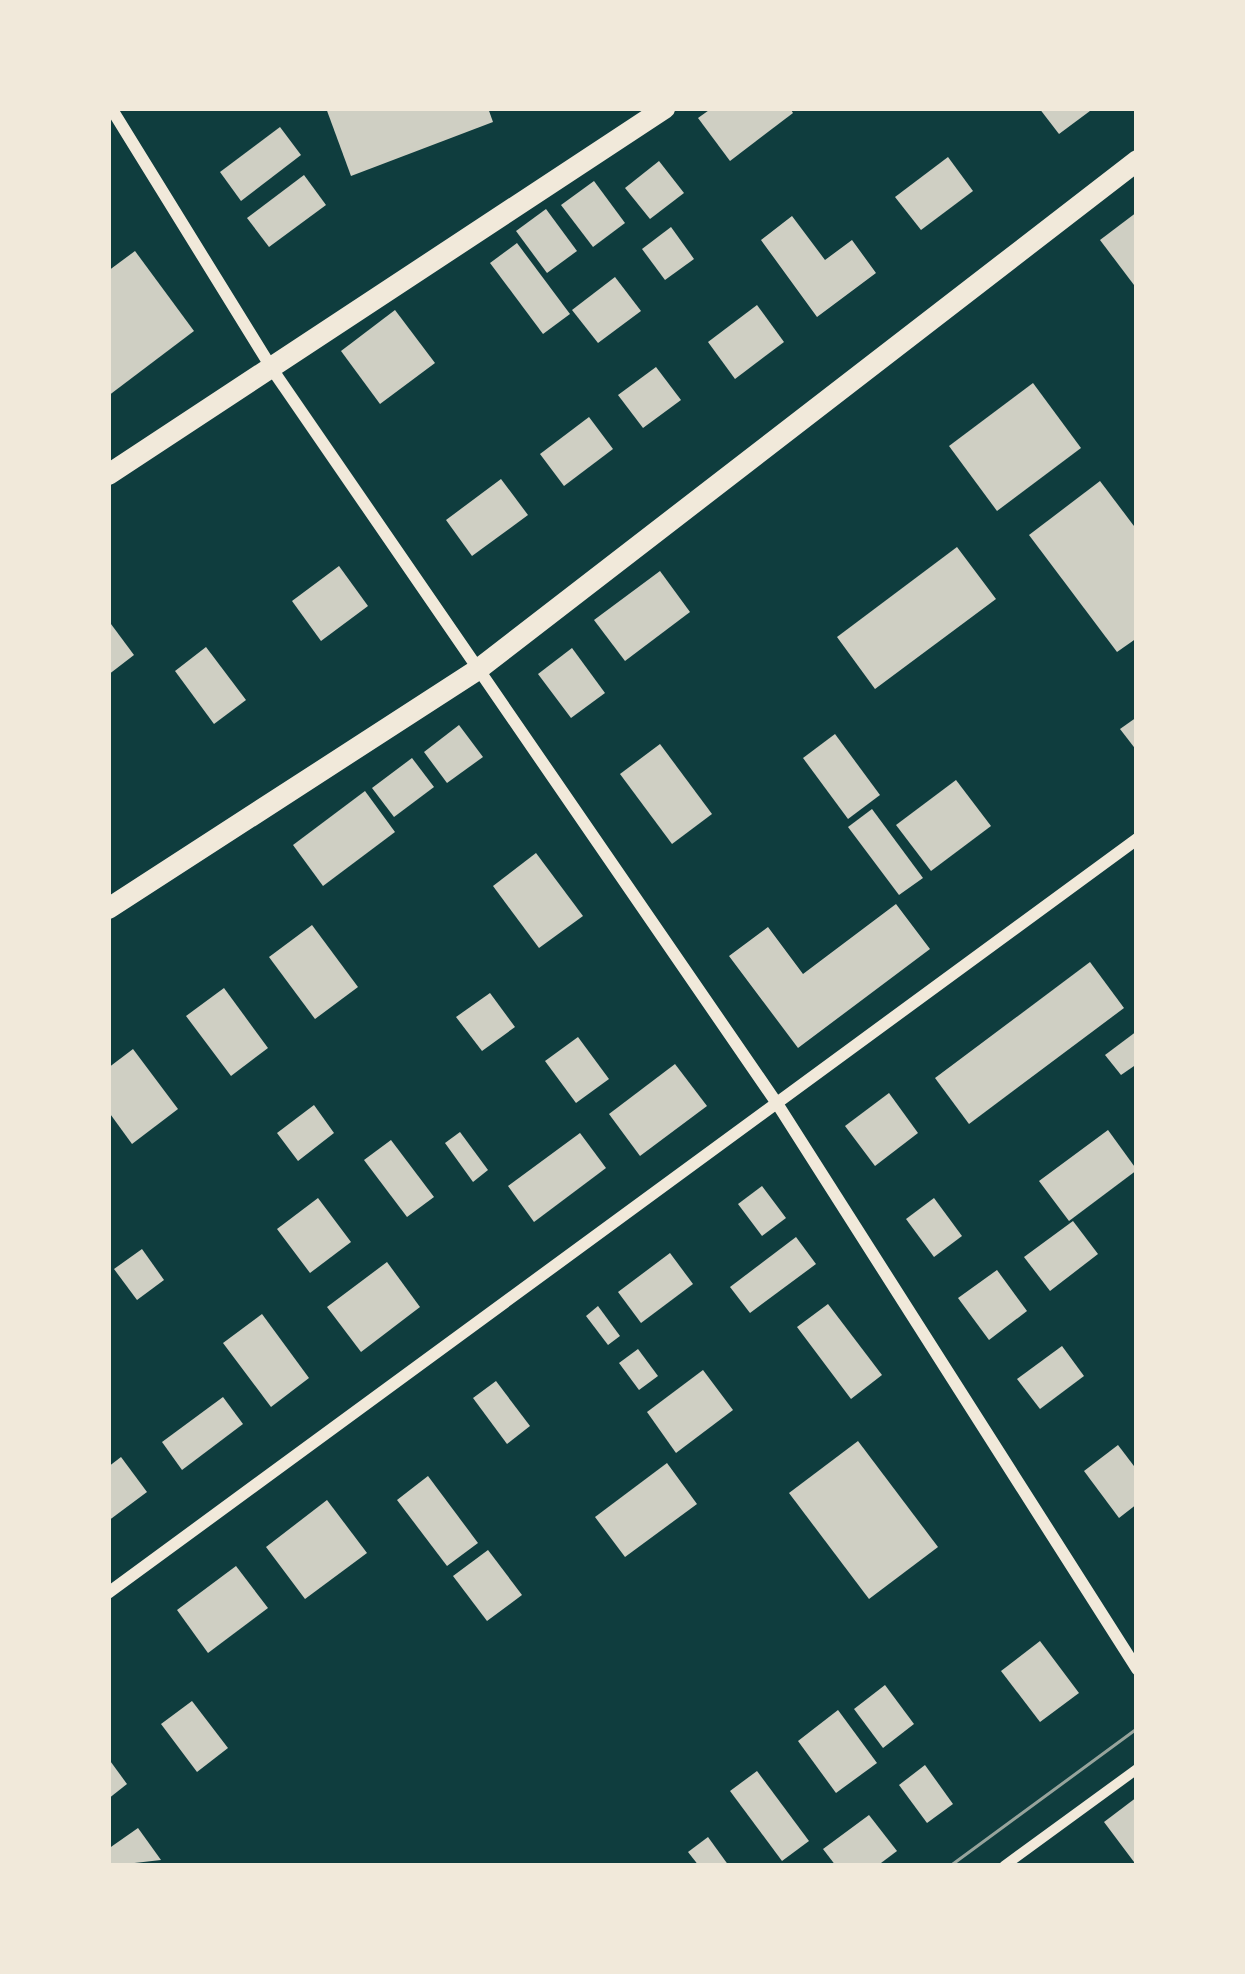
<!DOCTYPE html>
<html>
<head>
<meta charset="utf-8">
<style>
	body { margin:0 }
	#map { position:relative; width:1245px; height:1974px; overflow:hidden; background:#0f3d3e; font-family:Merriweather,serif }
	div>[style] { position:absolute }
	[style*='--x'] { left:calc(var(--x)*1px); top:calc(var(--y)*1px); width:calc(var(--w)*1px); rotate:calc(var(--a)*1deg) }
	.building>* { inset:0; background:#cfcfc3 }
	.pedestrian>* { height:10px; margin:-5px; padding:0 5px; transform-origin:5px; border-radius:5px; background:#f1e9da }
	.minor>* { height:12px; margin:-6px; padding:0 6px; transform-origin:6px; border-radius:6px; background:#f1e9da }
	.tertiary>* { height:21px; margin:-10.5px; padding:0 10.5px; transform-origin:10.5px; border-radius:10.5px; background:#f1e9da }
	.tram>* { height:3px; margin:-1.5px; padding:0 1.5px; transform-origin:1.5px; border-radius:1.5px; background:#97a49c }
	span { translate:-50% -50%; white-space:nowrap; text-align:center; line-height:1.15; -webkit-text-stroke:12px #f1e9da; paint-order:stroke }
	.frame { position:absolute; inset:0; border:111px solid #f1e9da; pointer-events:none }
</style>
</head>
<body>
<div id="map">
	<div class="building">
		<div style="clip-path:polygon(326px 108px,488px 108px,493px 122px,351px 176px)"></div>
		<div style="clip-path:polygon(712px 108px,790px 108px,793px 113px,730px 161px,698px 118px)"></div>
		<div style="clip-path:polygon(1039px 108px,1094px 108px,1059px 134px)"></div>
		<div style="clip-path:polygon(280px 127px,301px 155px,241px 201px,220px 172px)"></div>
		<div style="clip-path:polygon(948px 157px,973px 191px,921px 230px,895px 197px)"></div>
		<div style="clip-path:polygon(659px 161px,684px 193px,650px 219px,625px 188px)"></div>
		<div style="clip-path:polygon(304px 175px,326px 205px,269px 247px,247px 218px)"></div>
		<div style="clip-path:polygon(594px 181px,625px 223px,593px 247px,561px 205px)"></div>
		<div style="clip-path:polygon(546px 209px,577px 251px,547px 273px,516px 231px)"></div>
		<div style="clip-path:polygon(1137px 212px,1137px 283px,1134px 285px,1100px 240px)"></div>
		<div style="clip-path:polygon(792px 216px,825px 260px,852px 240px,876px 273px,817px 317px,761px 240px)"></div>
		<div style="clip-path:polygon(671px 227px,694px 259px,665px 280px,642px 249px)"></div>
		<div style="clip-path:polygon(517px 243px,570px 314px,543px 334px,490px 263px)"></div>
		<div style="clip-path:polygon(135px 251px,194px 331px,108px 396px,108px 271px)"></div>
		<div style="clip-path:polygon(615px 277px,641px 311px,598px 343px,572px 310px)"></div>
		<div style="clip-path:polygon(757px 305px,784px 342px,735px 379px,708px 342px)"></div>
		<div style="clip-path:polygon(395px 310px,435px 363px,380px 404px,341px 351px)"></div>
		<div style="clip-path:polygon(656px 367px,681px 400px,643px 428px,618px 395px)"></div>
		<div style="clip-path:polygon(1033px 383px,1081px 448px,997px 511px,949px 446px)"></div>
		<div style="clip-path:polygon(589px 417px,613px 449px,564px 486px,540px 454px)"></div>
		<div style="clip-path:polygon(501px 479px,528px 515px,472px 556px,446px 520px)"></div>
		<div style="clip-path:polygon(1100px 481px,1137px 530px,1137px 638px,1117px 652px,1029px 535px)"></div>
		<div style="clip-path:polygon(957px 547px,996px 599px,875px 689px,837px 637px)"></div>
		<div style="clip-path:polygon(339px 566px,368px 606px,321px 641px,292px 601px)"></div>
		<div style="clip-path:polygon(660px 571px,690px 612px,625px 661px,594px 620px)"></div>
		<div style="clip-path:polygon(108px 620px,134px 655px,108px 675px)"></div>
		<div style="clip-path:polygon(206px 647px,246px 700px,214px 724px,175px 671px)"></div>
		<div style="clip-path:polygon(572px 648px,605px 693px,571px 718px,538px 674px)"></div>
		<div style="clip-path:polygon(1137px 717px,1137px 751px,1120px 729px)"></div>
		<div style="clip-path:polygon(459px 725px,483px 757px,447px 783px,424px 752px)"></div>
		<div style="clip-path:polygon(835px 734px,880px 795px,848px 819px,803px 758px)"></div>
		<div style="clip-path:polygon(660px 744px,712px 814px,672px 844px,620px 774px)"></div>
		<div style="clip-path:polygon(412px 758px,434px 787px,394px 817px,372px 788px)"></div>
		<div style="clip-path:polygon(956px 780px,991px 826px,931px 871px,896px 825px)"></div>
		<div style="clip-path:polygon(365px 791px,395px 832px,323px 886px,293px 845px)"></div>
		<div style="clip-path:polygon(872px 809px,923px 878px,899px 895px,848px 827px)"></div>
		<div style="clip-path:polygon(536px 853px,583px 916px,539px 948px,493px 886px)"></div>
		<div style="clip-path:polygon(896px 904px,930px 949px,798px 1048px,729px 956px,768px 927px,803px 974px)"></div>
		<div style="clip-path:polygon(312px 925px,358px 987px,315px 1019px,269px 957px)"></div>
		<div style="clip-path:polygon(1090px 962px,1124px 1008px,969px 1124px,935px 1078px)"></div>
		<div style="clip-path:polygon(224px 988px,268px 1048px,231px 1076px,186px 1016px)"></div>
		<div style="clip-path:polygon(490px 993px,515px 1027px,482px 1051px,456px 1017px)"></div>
		<div style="clip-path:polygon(1137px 1031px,1137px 1064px,1121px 1075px,1105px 1055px)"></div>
		<div style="clip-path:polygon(578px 1037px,609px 1079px,576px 1103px,545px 1061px)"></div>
		<div style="clip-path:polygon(133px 1049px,178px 1109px,132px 1144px,108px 1111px,108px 1068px)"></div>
		<div style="clip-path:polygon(675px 1064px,707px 1106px,640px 1156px,609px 1114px)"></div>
		<div style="clip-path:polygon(889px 1093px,918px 1133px,875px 1166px,845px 1126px)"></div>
		<div style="clip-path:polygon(314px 1105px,334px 1133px,298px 1161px,277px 1133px)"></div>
		<div style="clip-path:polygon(1108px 1130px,1137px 1170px,1069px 1221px,1039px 1181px)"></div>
		<div style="clip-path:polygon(460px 1132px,488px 1170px,473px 1182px,445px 1143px)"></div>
		<div style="clip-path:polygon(580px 1133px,606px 1168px,534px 1222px,508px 1186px)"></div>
		<div style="clip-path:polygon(391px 1140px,434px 1197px,407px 1217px,364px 1160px)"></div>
		<div style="clip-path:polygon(762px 1186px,786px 1218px,762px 1236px,738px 1204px)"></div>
		<div style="clip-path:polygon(318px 1198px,351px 1242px,310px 1273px,277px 1229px)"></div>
		<div style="clip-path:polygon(934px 1198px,962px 1236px,934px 1257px,906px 1219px)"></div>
		<div style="clip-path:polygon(1073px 1221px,1098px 1254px,1050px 1291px,1024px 1257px)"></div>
		<div style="clip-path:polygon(796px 1237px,816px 1264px,750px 1313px,730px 1287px)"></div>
		<div style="clip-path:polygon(142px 1249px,164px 1280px,137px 1300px,114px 1269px)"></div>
		<div style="clip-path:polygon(670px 1253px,693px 1284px,641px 1323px,618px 1292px)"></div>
		<div style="clip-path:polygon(387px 1262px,420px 1307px,361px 1352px,327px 1307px)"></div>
		<div style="clip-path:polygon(997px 1270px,1027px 1311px,989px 1340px,958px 1298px)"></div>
		<div style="clip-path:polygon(828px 1304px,882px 1375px,851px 1399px,797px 1327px)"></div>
		<div style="clip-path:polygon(598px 1306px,620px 1336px,608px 1345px,586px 1316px)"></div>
		<div style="clip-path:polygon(262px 1314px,309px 1378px,271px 1407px,223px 1343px)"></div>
		<div style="clip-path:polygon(1062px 1346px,1084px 1376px,1040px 1409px,1017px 1379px)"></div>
		<div style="clip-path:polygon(638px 1349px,658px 1376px,639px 1390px,619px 1363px)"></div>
		<div style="clip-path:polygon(703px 1370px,733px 1410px,676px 1453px,647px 1412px)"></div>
		<div style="clip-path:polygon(496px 1381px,530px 1426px,507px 1444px,473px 1398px)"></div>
		<div style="clip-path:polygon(223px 1397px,243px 1424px,182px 1470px,162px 1442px)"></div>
		<div style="clip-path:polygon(858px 1441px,938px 1547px,869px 1599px,789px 1493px)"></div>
		<div style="clip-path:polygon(1118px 1445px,1137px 1470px,1137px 1504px,1119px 1518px,1084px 1471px)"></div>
		<div style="clip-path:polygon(121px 1457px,147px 1492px,108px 1521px,108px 1467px)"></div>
		<div style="clip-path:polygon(667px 1463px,697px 1504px,625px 1557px,595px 1517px)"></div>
		<div style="clip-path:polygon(428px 1476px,478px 1543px,447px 1566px,397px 1500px)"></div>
		<div style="clip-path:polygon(327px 1500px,367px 1553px,305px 1599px,266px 1547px)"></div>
		<div style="clip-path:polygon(488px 1550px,522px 1595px,487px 1621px,453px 1576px)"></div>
		<div style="clip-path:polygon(236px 1566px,268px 1608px,208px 1653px,177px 1610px)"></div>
		<div style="clip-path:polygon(1040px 1641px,1079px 1693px,1040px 1722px,1001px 1671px)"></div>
		<div style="clip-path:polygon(885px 1685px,914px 1724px,883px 1748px,854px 1709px)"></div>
		<div style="clip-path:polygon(192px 1701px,228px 1748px,197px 1772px,161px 1724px)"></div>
		<div style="clip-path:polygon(838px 1710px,877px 1763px,836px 1793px,798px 1741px)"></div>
		<div style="clip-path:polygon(108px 1758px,127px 1784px,108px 1799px)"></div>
		<div style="clip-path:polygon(925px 1765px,953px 1804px,927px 1823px,899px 1785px)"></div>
		<div style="clip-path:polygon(757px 1771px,809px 1841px,782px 1861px,730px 1791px)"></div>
		<div style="clip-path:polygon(1137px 1797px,1137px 1866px,1104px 1822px)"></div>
		<div style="clip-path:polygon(869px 1815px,897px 1851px,877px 1866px,836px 1866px,823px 1849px)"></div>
		<div style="clip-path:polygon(138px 1828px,161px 1860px,108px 1866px,108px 1849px)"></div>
		<div style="clip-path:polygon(708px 1837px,729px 1866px,699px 1866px,688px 1852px)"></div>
	</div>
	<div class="pedestrian">
		<div style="--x:1004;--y:1866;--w:165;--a:-36.1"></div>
	</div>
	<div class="minor">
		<div style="--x:111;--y:108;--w:307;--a:58.3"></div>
		<div style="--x:272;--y:369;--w:893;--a:55.49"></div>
		<div style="--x:778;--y:1105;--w:669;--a:57.52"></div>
		<div style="--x:108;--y:1593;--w:1276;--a:-36.23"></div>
	</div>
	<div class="tertiary">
		<div style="--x:108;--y:474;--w:666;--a:-33.36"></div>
		<div style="--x:108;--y:908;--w:443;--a:-32.9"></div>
		<div style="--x:480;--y:667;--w:830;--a:-37.66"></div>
	</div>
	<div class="tram">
		<div style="--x:949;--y:1866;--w:233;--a:-36.3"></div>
	</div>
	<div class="frame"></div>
</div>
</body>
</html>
